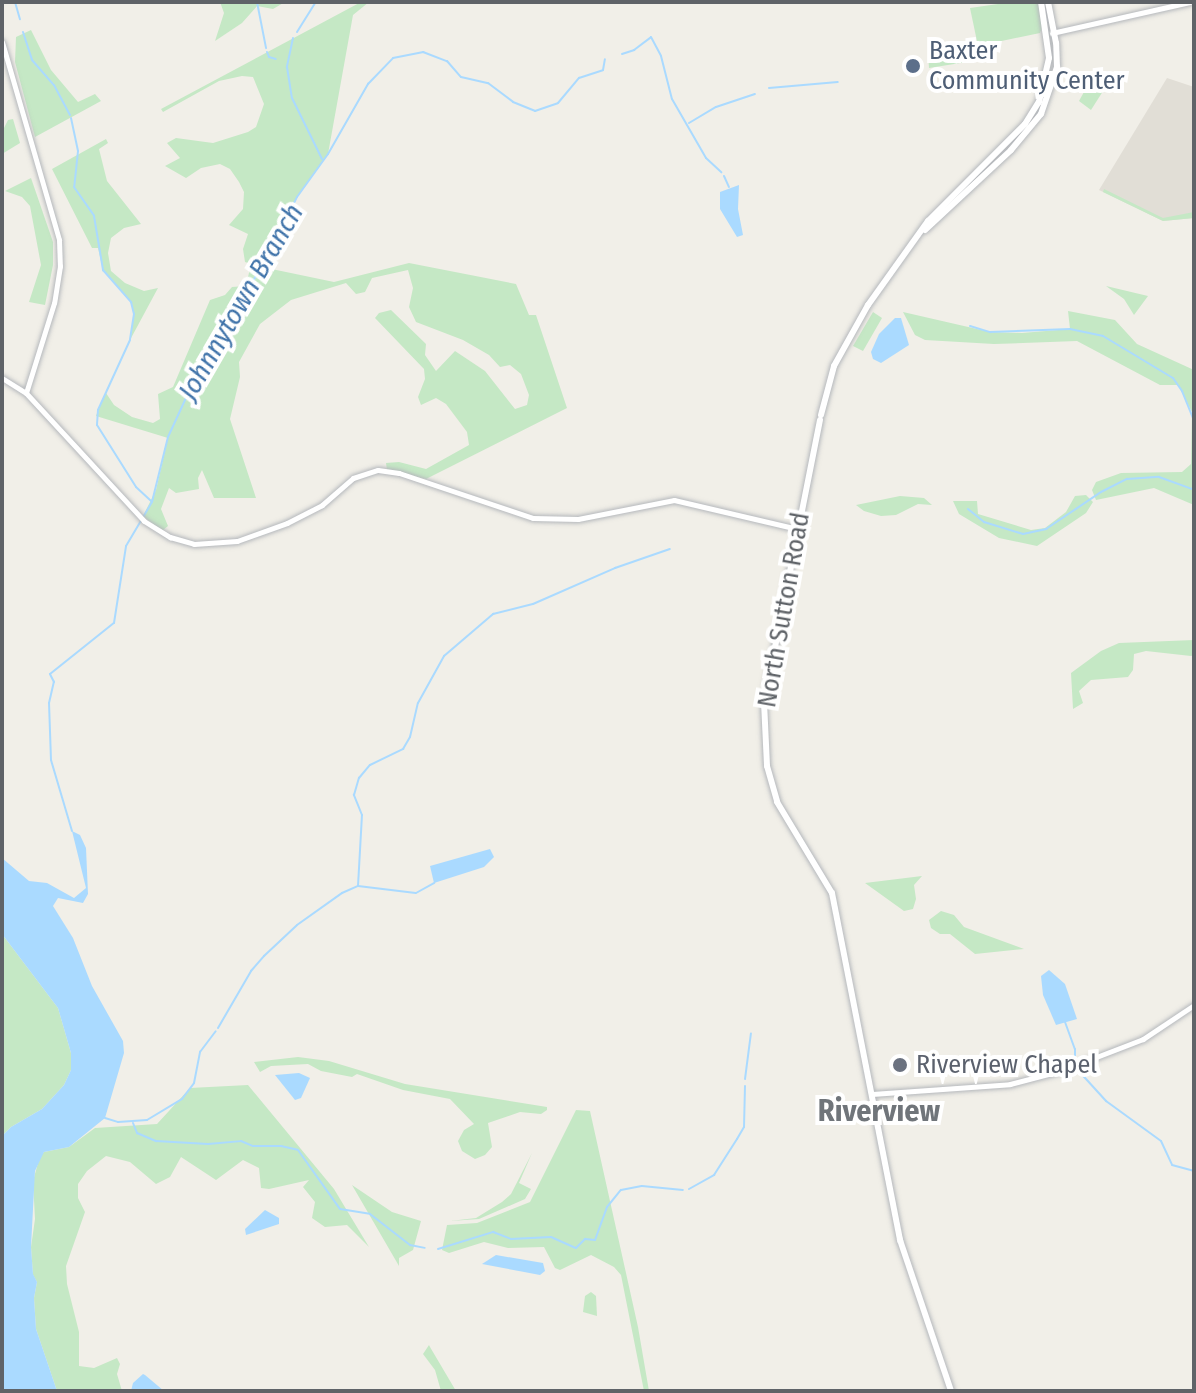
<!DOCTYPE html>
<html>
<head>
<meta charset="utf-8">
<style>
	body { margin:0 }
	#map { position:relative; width:1196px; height:1393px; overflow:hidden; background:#f1efe8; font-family:"Fira Sans Condensed",sans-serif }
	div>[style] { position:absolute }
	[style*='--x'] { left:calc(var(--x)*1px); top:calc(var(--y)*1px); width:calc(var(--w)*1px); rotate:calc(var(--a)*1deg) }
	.education>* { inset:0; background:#e1ded6 }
	.green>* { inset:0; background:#c5e8c5 }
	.water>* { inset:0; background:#aadaff }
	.stream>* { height:2px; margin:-1px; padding:0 1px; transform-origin:1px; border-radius:1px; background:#aadaff }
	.roads { filter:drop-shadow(0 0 2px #b5b8bc) drop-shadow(0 0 2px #b5b8bc) }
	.tertiary>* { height:5px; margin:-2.5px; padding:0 2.5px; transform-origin:2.5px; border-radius:2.5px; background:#fff }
	.secondary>* { height:6px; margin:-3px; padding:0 3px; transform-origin:3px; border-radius:3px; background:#fff }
	.dots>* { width:22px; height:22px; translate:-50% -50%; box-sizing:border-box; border:4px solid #fff; border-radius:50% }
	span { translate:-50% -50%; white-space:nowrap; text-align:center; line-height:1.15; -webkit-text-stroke:8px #fff; paint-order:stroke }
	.service-label { font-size:26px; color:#4e5e75 }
	.left { translate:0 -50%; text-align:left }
	.street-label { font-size:26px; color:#5f6368 }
	.worship-label { font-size:26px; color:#5b616d }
	.water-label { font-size:28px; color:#4174aa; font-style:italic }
	.quarter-label { font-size:30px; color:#70757a; font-weight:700 }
	.frame { position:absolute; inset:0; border:4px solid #5f6368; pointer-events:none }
</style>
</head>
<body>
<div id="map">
	<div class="education">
		<div style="clip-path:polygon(1167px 78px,1194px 87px,1194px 218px,1163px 221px,1099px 190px)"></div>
	</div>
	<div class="green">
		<div style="clip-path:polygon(220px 2px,285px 2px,273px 9px,257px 6px,242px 23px,215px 41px,224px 13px)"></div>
		<div style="clip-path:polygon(361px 2px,369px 2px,353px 15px,328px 154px,297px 197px,262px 267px,334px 282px,409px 263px,516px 284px,529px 315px,536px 315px,567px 408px,426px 479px,387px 470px,386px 463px,399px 462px,426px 469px,469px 445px,467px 432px,446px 404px,436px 398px,421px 405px,418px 397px,425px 379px,424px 369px,375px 318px,379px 313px,391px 310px,426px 344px,425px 355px,436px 371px,455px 351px,485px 371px,515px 409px,527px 405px,529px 395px,521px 374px,510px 365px,500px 367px,489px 355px,463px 340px,416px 322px,409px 307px,413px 288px,408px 270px,372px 278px,365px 292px,356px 294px,346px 283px,291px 300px,260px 324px,239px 362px,240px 377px,230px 419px,256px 498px,214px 498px,202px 470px,198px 478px,199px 489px,176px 493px,169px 488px,161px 509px,168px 526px,162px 531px,143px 516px,156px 490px,168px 438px,96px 416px,98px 410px,106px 393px,114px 405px,132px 417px,153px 423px,160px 419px,158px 394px,173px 387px,210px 300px,225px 295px,232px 287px,246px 286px,251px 264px,245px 262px,243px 249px,248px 234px,229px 225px,243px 209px,244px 192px,239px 182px,230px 169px,220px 164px,201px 168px,186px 178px,165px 166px,180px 158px,167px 143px,176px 138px,213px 143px,248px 132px,256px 127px,264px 104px,253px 77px,242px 76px,219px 81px,163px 112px,161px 109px)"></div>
		<div style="clip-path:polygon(1012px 2px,1038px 2px,1043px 25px,1040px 33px,978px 46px,970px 8px)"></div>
		<div style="clip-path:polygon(31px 30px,51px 70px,78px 102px,95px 94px,101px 101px,35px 137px,15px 62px,16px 37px)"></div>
		<div style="clip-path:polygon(970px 43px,976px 55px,973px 61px,929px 68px,928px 53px)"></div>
		<div style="clip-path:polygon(1090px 81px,1105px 88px,1091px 110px,1079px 101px)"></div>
		<div style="clip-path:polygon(13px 119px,20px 143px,2px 154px,2px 132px,8px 120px)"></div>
		<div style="clip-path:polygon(106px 139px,108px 143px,99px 149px,107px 181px,141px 224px,124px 228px,111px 238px,108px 253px,111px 271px,125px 283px,144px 291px,158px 288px,130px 340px,134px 314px,131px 302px,103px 270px,98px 248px,92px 248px,52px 169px)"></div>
		<div style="clip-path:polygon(31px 178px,53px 242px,53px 265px,45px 305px,29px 302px,41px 265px,30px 206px,22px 197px,5px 191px)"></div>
		<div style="clip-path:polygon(1104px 189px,1163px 218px,1194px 212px,1194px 218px,1163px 221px,1103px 192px)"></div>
		<div style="clip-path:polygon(1106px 286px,1148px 296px,1134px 315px,1124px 299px)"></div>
		<div style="clip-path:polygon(1068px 311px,1115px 320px,1137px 344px,1194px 370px,1194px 505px,1154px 488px,1096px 500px,1092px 490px,1096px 482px,1121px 473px,1182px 472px,1191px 464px,1192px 412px,1178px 385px,1160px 385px,1077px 341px,994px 344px,925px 340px,915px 335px,903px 312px,990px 332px,1022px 333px,1070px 329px)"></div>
		<div style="clip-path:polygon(873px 312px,882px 318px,863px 351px,853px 346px)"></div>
		<div style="clip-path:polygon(1086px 495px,1093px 502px,1086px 513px,1037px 546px,999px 538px,959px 514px,953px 501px,977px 501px,978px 514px,1031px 530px,1045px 528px,1066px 512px,1075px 496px)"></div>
		<div style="clip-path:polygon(900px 496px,924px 498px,932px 505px,918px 504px,896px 515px,881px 516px,864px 511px,856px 505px)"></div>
		<div style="clip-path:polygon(1194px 640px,1194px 655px,1191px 656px,1146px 651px,1134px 654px,1133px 670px,1128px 677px,1091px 680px,1079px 691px,1083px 703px,1073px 709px,1071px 673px,1101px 651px,1119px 643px)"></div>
		<div style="clip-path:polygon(922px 876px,914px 885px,916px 899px,913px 909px,904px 911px,865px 883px)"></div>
		<div style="clip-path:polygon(941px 911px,954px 915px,964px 927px,1024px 949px,975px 954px,950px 934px,940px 934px,931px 928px,929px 920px)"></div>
		<div style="clip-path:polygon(2px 934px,58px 1008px,71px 1053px,71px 1070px,64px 1085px,42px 1109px,11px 1127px,2px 1136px)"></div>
		<div style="clip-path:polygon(298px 1057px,329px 1061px,405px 1084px,547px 1107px,547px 1110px,541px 1114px,520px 1112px,488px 1123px,492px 1147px,485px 1155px,475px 1159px,462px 1151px,458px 1141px,464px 1130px,474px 1124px,450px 1099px,403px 1090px,357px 1074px,352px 1077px,321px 1071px,308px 1064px,271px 1066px,260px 1072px,254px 1062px)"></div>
		<div style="clip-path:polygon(248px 1085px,334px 1189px,369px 1247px,347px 1225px,325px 1227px,312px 1218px,315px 1202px,303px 1187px,309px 1180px,269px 1189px,261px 1188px,259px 1168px,243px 1160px,216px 1180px,181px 1157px,170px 1177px,156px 1184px,130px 1162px,106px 1156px,87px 1171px,78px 1184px,78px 1198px,85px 1212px,66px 1266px,67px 1284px,79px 1332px,79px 1366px,94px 1368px,117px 1358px,120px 1364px,117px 1374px,122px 1391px,57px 1391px,36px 1329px,34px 1298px,37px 1282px,33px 1275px,31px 1247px,35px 1219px,33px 1181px,40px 1156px,44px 1152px,69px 1147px,95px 1128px,157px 1124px,190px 1088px)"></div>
		<div style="clip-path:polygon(576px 1110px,590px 1111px,638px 1327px,649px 1391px,644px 1391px,621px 1275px,614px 1267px,591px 1255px,560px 1270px,555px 1268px,544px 1247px,508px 1248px,484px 1242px,449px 1253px,442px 1250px,447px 1225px,477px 1223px,530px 1202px)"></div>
		<div style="clip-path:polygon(532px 1153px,519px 1183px,531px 1189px,525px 1199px,479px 1219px,450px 1221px,476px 1218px,502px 1202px,511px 1194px)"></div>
		<div style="clip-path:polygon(352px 1185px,392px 1212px,421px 1221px,413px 1250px,399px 1258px,399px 1266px)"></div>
		<div style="clip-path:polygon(591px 1292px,596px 1296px,597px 1316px,583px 1312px,585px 1296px)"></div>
		<div style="clip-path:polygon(429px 1345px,430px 1347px,456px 1391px,441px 1391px,435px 1370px,423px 1354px)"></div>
	</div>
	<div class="water">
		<div style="clip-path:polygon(739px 185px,738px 209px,743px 235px,737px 237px,720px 209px,720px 192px)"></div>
		<div style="clip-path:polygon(895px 318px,901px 318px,909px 345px,881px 363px,873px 359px,871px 352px,879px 334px)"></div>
		<div style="clip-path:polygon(72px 831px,80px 835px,86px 848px,88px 894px,83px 903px,58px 898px,53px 906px,73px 938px,92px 986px,123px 1041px,124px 1053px,105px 1118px,69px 1147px,44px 1152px,35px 1171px,31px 1247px,33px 1274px,37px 1282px,34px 1298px,36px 1329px,57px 1391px,2px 1391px,2px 1136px,11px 1127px,42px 1109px,64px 1085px,71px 1070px,71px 1053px,58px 1008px,2px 934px,2px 858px,29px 881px,47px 883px,74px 898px,86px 888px)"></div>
		<div style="clip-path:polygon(490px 849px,494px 857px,484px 867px,434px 883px,430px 866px)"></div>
		<div style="clip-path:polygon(1049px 970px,1065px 984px,1077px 1019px,1056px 1025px,1043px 995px,1041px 976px)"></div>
		<div style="clip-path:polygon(299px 1073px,310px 1078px,301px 1098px,295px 1100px,275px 1075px)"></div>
		<div style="clip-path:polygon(265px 1210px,279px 1218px,279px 1224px,246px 1235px,245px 1229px)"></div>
		<div style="clip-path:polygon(496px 1255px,543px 1263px,545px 1271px,540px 1275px,482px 1264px)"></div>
		<div style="clip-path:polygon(143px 1374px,145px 1375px,164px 1391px,131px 1391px,133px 1383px)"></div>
	</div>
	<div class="stream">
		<div style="--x:15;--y:2;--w:18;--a:74"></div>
		<div style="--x:257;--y:2;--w:47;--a:78.9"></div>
		<div style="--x:23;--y:32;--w:29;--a:72"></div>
		<div style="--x:32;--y:60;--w:33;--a:49"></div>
		<div style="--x:54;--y:85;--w:34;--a:62"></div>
		<div style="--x:297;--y:32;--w:36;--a:-58"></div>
		<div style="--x:293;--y:38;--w:30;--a:102"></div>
		<div style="--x:287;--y:67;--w:31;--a:81"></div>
		<div style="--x:292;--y:98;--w:68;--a:63.8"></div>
		<div style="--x:267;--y:52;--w:5;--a:68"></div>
		<div style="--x:269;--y:57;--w:7;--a:16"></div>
		<div style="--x:622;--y:54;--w:13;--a:-18"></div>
		<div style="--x:634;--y:50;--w:21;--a:-37"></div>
		<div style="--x:651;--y:37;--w:21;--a:62"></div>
		<div style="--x:661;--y:56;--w:44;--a:75.7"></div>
		<div style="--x:672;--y:99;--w:68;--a:60"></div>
		<div style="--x:706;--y:158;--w:21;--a:43"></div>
		<div style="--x:769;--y:88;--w:69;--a:-5"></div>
		<div style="--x:71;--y:118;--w:34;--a:78"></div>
		<div style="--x:78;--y:151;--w:36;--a:96"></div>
		<div style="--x:74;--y:187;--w:35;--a:55"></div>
		<div style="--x:94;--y:216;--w:55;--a:80.5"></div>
		<div style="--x:103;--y:270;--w:43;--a:48.8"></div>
		<div style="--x:131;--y:302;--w:12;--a:76"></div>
		<div style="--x:134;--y:314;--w:26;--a:99"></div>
		<div style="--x:130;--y:340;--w:77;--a:114.6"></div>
		<div style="--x:98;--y:410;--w:15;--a:94"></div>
		<div style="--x:97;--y:425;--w:73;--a:57.8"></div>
		<div style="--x:136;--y:487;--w:21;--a:43"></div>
		<div style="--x:689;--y:123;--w:31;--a:-31"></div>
		<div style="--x:716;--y:107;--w:41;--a:-18.4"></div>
		<div style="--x:724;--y:176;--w:12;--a:66"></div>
		<div style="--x:970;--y:326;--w:21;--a:17"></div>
		<div style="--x:990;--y:332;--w:80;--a:-2.1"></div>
		<div style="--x:1070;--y:329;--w:34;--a:12"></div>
		<div style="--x:1103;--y:336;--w:82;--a:31"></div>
		<div style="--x:1173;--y:378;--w:16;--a:55"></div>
		<div style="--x:1182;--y:391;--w:32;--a:68"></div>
		<div style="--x:968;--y:509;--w:21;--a:39"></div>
		<div style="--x:984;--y:522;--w:41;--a:17.1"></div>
		<div style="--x:1023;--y:534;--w:24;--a:-12"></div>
		<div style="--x:1046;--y:529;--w:66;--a:-33.9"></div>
		<div style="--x:1101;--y:492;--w:29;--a:-27"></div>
		<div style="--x:1127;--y:479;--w:32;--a:-4"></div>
		<div style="--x:1159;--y:477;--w:37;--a:20"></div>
		<div style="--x:72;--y:831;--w:74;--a:-106.5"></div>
		<div style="--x:51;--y:760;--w:57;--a:-92"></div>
		<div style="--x:49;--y:703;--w:22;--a:-77"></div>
		<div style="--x:54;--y:682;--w:9;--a:-117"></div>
		<div style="--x:50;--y:674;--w:82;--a:-38.6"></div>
		<div style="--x:114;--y:623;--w:78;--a:-81.1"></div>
		<div style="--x:126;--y:546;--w:51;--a:-59.4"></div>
		<div style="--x:152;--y:502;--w:67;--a:-76.2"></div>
		<div style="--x:168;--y:437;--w:98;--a:-65.3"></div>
		<div style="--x:209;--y:348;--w:104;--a:-56.8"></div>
		<div style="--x:266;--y:261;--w:71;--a:-64.2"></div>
		<div style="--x:297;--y:197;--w:53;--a:-54.2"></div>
		<div style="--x:328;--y:154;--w:81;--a:-60.3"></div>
		<div style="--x:368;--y:84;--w:36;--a:-46"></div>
		<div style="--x:393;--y:58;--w:31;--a:-11"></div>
		<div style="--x:423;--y:52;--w:26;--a:21"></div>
		<div style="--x:447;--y:61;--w:21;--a:49"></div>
		<div style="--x:461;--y:77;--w:28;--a:13"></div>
		<div style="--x:488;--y:83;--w:31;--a:37"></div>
		<div style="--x:513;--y:102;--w:24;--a:22"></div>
		<div style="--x:535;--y:111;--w:24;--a:-19"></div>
		<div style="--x:558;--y:103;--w:33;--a:-50"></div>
		<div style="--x:579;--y:78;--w:25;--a:-18"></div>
		<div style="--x:603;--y:70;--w:11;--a:-80"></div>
		<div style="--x:358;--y:886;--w:71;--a:-86.8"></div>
		<div style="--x:362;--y:815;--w:22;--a:-112"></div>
		<div style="--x:354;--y:795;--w:18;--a:-74"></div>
		<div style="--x:359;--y:778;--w:17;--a:-50"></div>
		<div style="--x:370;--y:765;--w:37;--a:-26"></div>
		<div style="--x:403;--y:749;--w:14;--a:-60"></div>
		<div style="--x:410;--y:737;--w:35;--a:-77"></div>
		<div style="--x:418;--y:703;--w:54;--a:-61"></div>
		<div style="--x:444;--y:656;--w:65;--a:-40.6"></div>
		<div style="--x:493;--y:614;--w:41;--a:-14"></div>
		<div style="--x:533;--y:604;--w:90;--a:-23.7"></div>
		<div style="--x:615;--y:568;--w:58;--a:-19.1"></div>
		<div style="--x:1065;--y:1022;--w:29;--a:70"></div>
		<div style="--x:1075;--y:1049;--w:14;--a:90"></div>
		<div style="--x:218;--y:1028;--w:66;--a:-59.9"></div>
		<div style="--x:251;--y:971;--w:20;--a:-49"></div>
		<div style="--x:264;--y:956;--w:45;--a:-43.2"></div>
		<div style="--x:297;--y:925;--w:55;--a:-35.4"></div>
		<div style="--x:342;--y:893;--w:17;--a:-24"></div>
		<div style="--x:358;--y:886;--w:58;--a:6.9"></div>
		<div style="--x:416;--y:893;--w:21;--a:-29"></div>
		<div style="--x:1076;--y:1068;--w:45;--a:47.7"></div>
		<div style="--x:1106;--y:1101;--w:68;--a:36"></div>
		<div style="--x:1161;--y:1141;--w:26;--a:65"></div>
		<div style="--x:1172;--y:1165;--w:23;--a:15"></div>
		<div style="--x:745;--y:1079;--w:46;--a:-82.6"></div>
		<div style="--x:105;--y:1118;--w:14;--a:17"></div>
		<div style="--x:118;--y:1122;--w:29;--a:-4"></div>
		<div style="--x:147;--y:1120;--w:41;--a:-31"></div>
		<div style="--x:182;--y:1099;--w:20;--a:-53"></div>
		<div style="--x:194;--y:1083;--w:32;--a:-79"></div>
		<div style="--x:200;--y:1052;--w:26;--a:-53"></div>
		<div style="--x:133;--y:1123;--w:11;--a:68"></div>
		<div style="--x:137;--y:1133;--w:21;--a:23"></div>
		<div style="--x:156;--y:1141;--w:52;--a:3.3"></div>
		<div style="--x:208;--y:1144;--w:33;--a:-5"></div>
		<div style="--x:241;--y:1141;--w:13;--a:23"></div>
		<div style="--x:253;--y:1146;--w:28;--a:0"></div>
		<div style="--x:281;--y:1146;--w:17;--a:13"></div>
		<div style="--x:298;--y:1150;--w:72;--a:54.6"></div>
		<div style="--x:340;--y:1209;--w:30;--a:9"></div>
		<div style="--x:370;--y:1214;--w:51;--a:37.8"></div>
		<div style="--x:410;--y:1245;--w:15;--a:11"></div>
		<div style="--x:689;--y:1189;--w:29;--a:-29"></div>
		<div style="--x:714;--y:1175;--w:43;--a:-57.4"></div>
		<div style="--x:737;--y:1139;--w:14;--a:-60"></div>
		<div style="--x:744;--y:1127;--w:41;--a:-88.6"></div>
		<div style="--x:438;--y:1249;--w:58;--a:-17.2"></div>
		<div style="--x:493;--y:1232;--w:19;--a:21"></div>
		<div style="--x:511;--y:1239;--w:40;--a:-2.9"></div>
		<div style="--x:551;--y:1237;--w:27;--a:24"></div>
		<div style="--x:576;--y:1248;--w:13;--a:-45"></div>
		<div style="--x:585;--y:1239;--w:10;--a:6"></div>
		<div style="--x:595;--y:1240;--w:35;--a:-70"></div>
		<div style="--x:607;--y:1207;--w:22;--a:-51"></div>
		<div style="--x:621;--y:1190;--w:21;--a:-11"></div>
		<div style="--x:642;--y:1186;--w:41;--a:5.6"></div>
	</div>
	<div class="roads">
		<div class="tertiary">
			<div style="--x:1052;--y:33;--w:141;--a:-12.7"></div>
			<div style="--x:2;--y:42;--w:206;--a:73.9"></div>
			<div style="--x:59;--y:240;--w:26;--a:88"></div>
			<div style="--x:60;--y:266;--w:37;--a:99"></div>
			<div style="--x:54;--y:303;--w:94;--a:107.3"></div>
			<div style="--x:2;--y:378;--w:28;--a:32"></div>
			<div style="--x:26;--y:393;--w:174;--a:47.3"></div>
			<div style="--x:144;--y:521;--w:31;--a:32"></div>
			<div style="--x:170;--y:537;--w:25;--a:16"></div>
			<div style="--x:194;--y:544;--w:43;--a:-4"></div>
			<div style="--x:237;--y:541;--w:53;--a:-19.8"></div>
			<div style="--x:287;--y:523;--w:39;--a:-27"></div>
			<div style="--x:322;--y:505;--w:41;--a:-41.1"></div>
			<div style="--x:353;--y:478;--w:26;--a:-18"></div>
			<div style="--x:378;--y:470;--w:21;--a:8"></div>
			<div style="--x:399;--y:473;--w:141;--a:18.6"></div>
			<div style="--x:533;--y:518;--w:45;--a:1.3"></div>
			<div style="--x:578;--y:519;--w:98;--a:-11.2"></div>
			<div style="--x:674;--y:500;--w:127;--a:13.2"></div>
			<div style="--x:872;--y:1094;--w:138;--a:-4.1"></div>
			<div style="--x:1010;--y:1084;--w:52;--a:-14.6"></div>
			<div style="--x:1060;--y:1071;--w:89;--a:-21.1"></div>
			<div style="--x:1143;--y:1039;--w:61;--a:-33.7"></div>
		</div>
		<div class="secondary">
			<div style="--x:925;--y:230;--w:117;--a:-42.9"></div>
			<div style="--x:1011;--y:150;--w:47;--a:-50.2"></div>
			<div style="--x:1041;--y:114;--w:50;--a:-71.2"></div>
			<div style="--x:1057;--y:67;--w:24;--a:-92"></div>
			<div style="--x:1056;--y:43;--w:42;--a:-101"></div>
			<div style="--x:821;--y:415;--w:51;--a:-75.1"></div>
			<div style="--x:834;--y:366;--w:70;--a:-60.9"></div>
			<div style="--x:868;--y:305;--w:103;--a:-54.5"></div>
			<div style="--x:928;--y:221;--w:137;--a:-45"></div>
			<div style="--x:1025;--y:124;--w:26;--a:-58"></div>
			<div style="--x:1039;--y:102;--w:45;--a:-77.2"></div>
			<div style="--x:1049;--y:58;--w:57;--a:-98.1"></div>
			<div style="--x:820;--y:420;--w:288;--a:101.2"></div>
			<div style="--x:764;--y:702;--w:64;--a:87.3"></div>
			<div style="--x:767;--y:766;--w:37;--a:74"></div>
			<div style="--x:777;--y:802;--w:106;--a:58.9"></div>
			<div style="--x:832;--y:893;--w:354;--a:78.9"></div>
			<div style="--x:900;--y:1240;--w:159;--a:71.3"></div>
		</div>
	</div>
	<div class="dots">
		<div style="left:913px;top:66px;background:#5c6f8a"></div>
		<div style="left:900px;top:1065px;background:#6b7280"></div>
	</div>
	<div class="service-label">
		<span class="left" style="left:929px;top:66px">Baxter<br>Community Center</span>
	</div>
	<div class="street-label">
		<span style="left:784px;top:610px;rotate:-80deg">North Sutton Road</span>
	</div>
	<div class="worship-label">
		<span class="left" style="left:916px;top:1065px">Riverview Chapel</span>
	</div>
	<div class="water-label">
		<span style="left:241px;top:302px;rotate:-60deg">Johnnytown Branch</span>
	</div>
	<div class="quarter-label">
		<span style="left:879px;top:1111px">Riverview</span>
	</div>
	<div class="frame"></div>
</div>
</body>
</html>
